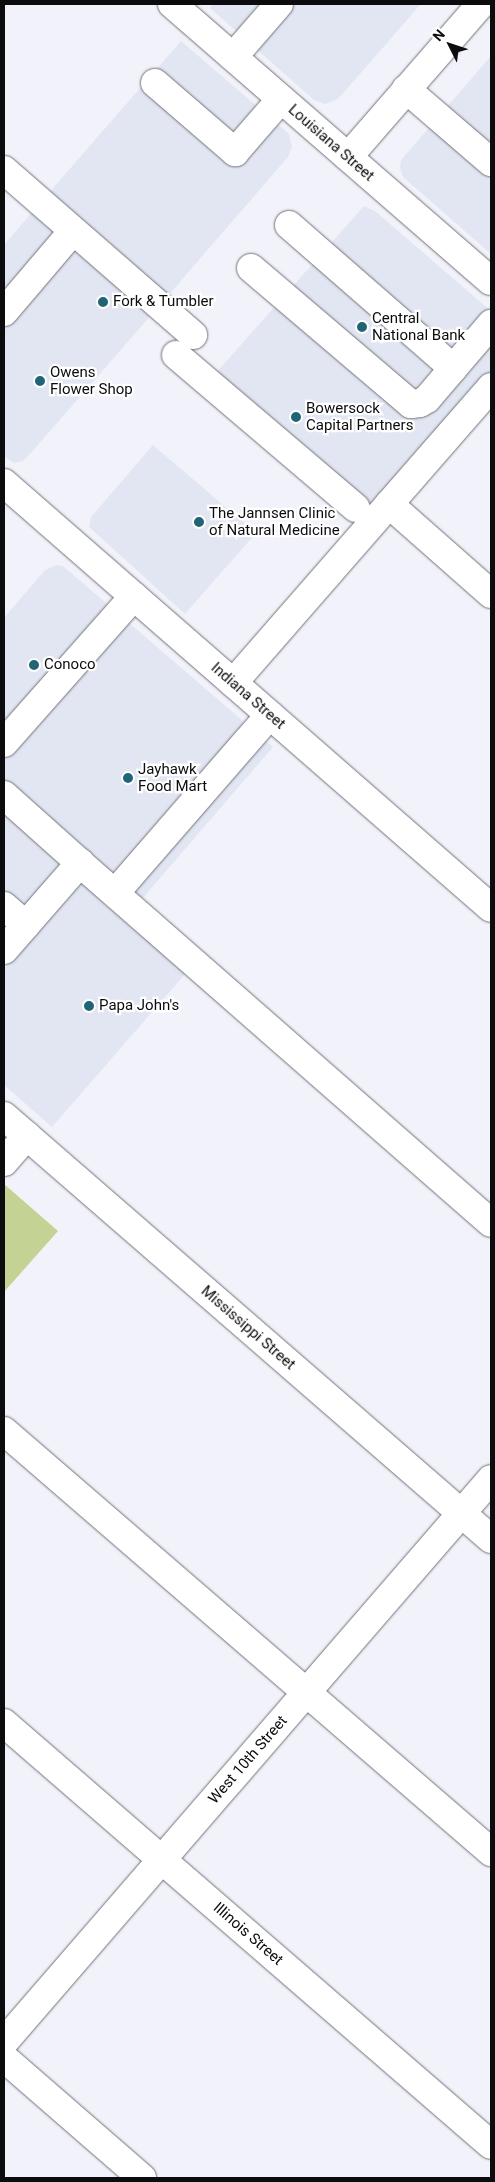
<!DOCTYPE html>
<html>
<head>
<meta charset="utf-8">
<style>
	body { margin:0 }
	#map { position:relative; width:495px; height:2182px; overflow:hidden; background:#f2f3fa; font-family:Roboto,sans-serif }
	div>[style] { position:absolute }
	[style*='--x'] { left:calc(var(--x)*1px); top:calc(var(--y)*1px); width:calc(var(--w)*1px); rotate:calc(var(--a)*1deg) }
	.built>* { inset:0; background:#e2e6f2 }
	.green>* { inset:0; background:#c4d394 }
	.roads { filter:drop-shadow(0 0 1px #717278) drop-shadow(0 0 1px #717278) }
	.minor>* { height:28px; margin:-14px; padding:0 14px; transform-origin:14px; border-radius:14px; background:#fff }
	.major>* { height:28px; margin:-14px; padding:0 14px; transform-origin:14px; border-radius:14px; background:#fff }
	.dots>* { width:14px; height:14px; translate:-50% -50%; box-sizing:border-box; border:2px solid #fff; border-radius:50% }
	span { translate:-50% -50%; white-space:nowrap; text-align:center; line-height:1.15; -webkit-text-stroke:4.5px #fff; paint-order:stroke }
	.street-label { font-size:15px; color:#0c0c0e }
	.poi-label { font-size:15px; color:#0c0c0e }
	.left { translate:0 -50%; text-align:left }
	.frame { position:absolute; inset:0; border:5px solid #0c0c0e; pointer-events:none }
	.north { position:absolute; left:425px; top:20px; width:50px; height:50px; -webkit-text-stroke:4px #fff; paint-order:stroke; rotate:311deg; font-size:14px; font-weight:700; line-height:20px; text-align:center; color:#0c0c0e }
	.north::after { content:''; display:block; margin:auto; width:18px; height:22px; background:#0c0c0e; clip-path:polygon(50% 0,100% 100%,50% 72%,0 100%) }
</style>
</head>
<body>
<div id="map">
	<div class="built">
		<div style="clip-path:polygon(213px 4px,421px 4px,338px 99px,325px 104px,314px 100px,210px 8px)"></div>
		<div style="clip-path:polygon(181px 41px,289px 134px,292px 147px,288px 157px,166px 298px,47px 195px)"></div>
		<div style="clip-path:polygon(491px 56px,491px 254px,403px 177px,400px 167px,401px 160px)"></div>
		<div style="clip-path:polygon(364px 206px,375px 211px,491px 311px,491px 370px,355px 526px,199px 392px)"></div>
		<div style="clip-path:polygon(33px 211px,152px 314px,31px 453px,23px 461px,14px 463px,4px 456px,4px 245px)"></div>
		<div style="clip-path:polygon(153px 445px,256px 533px,185px 614px,89px 527px,91px 517px)"></div>
		<div style="clip-path:polygon(57px 565px,63px 566px,273px 747px,142px 899px,79px 846px,4px 933px,4px 618px,45px 570px)"></div>
		<div style="clip-path:polygon(80px 881px,186px 973px,52px 1127px,4px 1085px,4px 969px)"></div>
	</div>
	<div class="green">
		<div style="clip-path:polygon(4px 1184px,58px 1231px,4px 1292px)"></div>
	</div>
	<div class="roads">
		<div class="minor">
			<div style="--x:172;--y:4;--w:422;--a:41"></div>
			<div style="--x:233;--y:57;--w:70;--a:-49"></div>
			<div style="--x:155;--y:83;--w:106;--a:40.8"></div>
			<div style="--x:235;--y:152;--w:70;--a:-49"></div>
			<div style="--x:406;--y:89;--w:112;--a:40.7"></div>
			<div style="--x:4;--y:170;--w:251;--a:41.1"></div>
			<div style="--x:289;--y:225;--w:218;--a:41.1"></div>
			<div style="--x:251;--y:268;--w:210;--a:40.4"></div>
			<div style="--x:411;--y:404;--w:9;--a:-6"></div>
			<div style="--x:420;--y:403;--w:8;--a:-30"></div>
			<div style="--x:427;--y:399;--w:99;--a:-49.5"></div>
			<div style="--x:4;--y:312;--w:106;--a:-49.6"></div>
			<div style="--x:176;--y:355;--w:236;--a:40.4"></div>
			<div style="--x:4;--y:483;--w:646;--a:41.11"></div>
			<div style="--x:389;--y:504;--w:136;--a:41.4"></div>
			<div style="--x:233;--y:683;--w:393;--a:-48.9"></div>
			<div style="--x:4;--y:743;--w:196;--a:-48.5"></div>
			<div style="--x:4;--y:795;--w:102;--a:41.8"></div>
			<div style="--x:115;--y:893;--w:236;--a:-49"></div>
			<div style="--x:4;--y:906;--w:29;--a:41"></div>
			<div style="--x:4;--y:950;--w:116;--a:-48.9"></div>
			<div style="--x:80;--y:863;--w:546;--a:41.22"></div>
			<div style="--x:4;--y:1116;--w:645;--a:40.98"></div>
			<div style="--x:4;--y:1162;--w:35;--a:-49"></div>
			<div style="--x:4;--y:1431;--w:644;--a:40.84"></div>
			<div style="--x:4;--y:1723;--w:644;--a:40.91"></div>
			<div style="--x:4;--y:2042;--w:744;--a:-49.14"></div>
			<div style="--x:4;--y:2058;--w:183;--a:41"></div>
		</div>
		<div class="major">
			<div style="--x:348;--y:157;--w:203;--a:-49"></div>
		</div>
	</div>
	<div class="dots">
		<div style="left:103px;top:302px;background:#226477"></div>
		<div style="left:362px;top:327px;background:#226477"></div>
		<div style="left:40px;top:381px;background:#226477"></div>
		<div style="left:296px;top:417px;background:#226477"></div>
		<div style="left:199px;top:522px;background:#226477"></div>
		<div style="left:34px;top:665px;background:#226477"></div>
		<div style="left:128px;top:778px;background:#226477"></div>
		<div style="left:89px;top:1006px;background:#226477"></div>
	</div>
	<div class="street-label">
		<span style="left:331px;top:143px;rotate:41deg">Louisiana Street</span>
		<span style="left:248px;top:696px;rotate:41deg">Indiana Street</span>
		<span style="left:248px;top:1328px;rotate:41deg">Mississippi Street</span>
		<span style="left:248px;top:1760px;rotate:-49deg">West 10th Street</span>
		<span style="left:248px;top:1934px;rotate:41deg">Illinois Street</span>
	</div>
	<div class="poi-label">
		<span class="left" style="left:113px;top:302px">Fork &amp; Tumbler</span>
		<span class="left" style="left:372px;top:327px">Central<br>National Bank</span>
		<span class="left" style="left:50px;top:381px">Owens<br>Flower Shop</span>
		<span class="left" style="left:306px;top:417px">Bowersock<br>Capital Partners</span>
		<span class="left" style="left:209px;top:522px">The Jannsen Clinic<br>of Natural Medicine</span>
		<span class="left" style="left:44px;top:665px">Conoco</span>
		<span class="left" style="left:138px;top:778px">Jayhawk<br>Food Mart</span>
		<span class="left" style="left:99px;top:1006px">Papa John's</span>
	</div>
	<div class="frame"></div>
	<div class="north">N</div>
</div>
</body>
</html>
